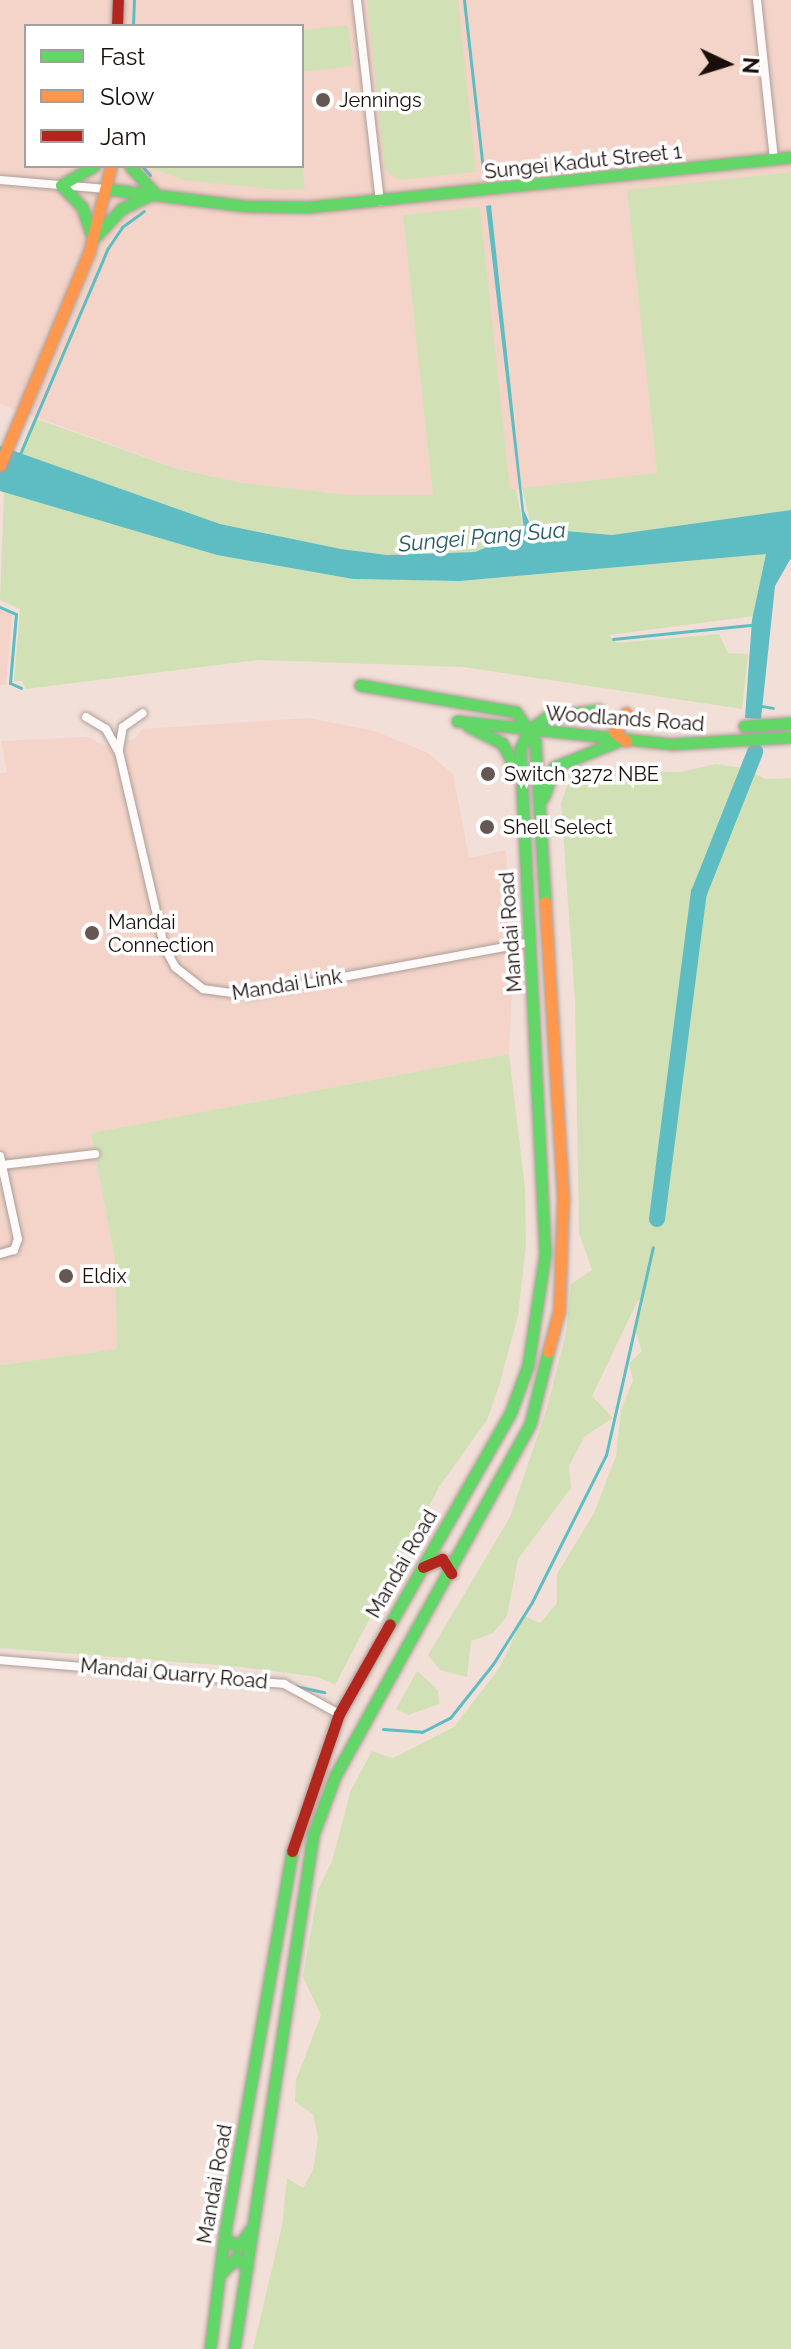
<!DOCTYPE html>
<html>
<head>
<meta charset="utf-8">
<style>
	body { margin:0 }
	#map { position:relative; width:791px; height:2349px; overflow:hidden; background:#f2dfd8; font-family:Raleway,sans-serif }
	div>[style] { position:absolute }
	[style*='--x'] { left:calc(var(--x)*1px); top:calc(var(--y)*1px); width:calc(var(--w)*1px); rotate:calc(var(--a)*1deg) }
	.built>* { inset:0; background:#f4d4c9 }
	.green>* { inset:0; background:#d2e1b5 }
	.water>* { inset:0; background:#5ebdc2 }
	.stream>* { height:3px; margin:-1.5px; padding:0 1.5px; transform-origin:1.5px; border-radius:1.5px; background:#5ebdc2 }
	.river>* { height:16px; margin:-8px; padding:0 8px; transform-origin:8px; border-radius:8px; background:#5ebdc2 }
	.roads { filter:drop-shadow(0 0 2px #ac9e98) drop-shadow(0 0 2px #ac9e98) }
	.street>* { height:8px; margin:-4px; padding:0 4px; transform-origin:4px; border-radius:4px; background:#fdfaf9 }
	.fast>* { height:11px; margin:-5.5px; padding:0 5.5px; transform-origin:5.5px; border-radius:5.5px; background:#63d668 }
	.slow>* { height:11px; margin:-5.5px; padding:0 5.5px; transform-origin:5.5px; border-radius:5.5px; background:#ff974d }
	.jam>* { height:11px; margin:-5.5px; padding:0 5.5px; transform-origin:5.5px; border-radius:5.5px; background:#b3261e }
	.dots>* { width:22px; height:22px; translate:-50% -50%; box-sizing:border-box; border:4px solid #fff; border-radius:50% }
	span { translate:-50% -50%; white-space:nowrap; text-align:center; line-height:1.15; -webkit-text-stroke:7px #fff; paint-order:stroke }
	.poi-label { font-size:20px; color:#190e0a }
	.left { translate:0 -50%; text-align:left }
	.street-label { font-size:20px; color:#190e0a }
	.water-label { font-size:22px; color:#265c60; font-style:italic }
	.legend { position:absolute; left:24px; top:24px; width:280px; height:144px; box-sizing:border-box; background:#fff; border:2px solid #a39f9d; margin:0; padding:10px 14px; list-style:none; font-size:24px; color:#190e0a }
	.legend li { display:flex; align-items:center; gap:16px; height:40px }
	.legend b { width:40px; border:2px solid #a39f9d }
	.north { position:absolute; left:687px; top:24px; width:80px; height:80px; -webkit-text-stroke:6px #fff; paint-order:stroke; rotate:94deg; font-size:22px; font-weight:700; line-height:32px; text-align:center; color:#190e0a }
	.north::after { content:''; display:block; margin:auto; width:28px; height:36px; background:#190e0a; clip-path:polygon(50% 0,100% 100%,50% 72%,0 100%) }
</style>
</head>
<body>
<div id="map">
	<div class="built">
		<div style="clip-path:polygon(evenodd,0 0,791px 0,791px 459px,464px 495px,349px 495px,244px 483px,179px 469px,0 404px,0 0,26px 26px,302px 26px,302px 166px,26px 166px,26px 26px)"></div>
		<div style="clip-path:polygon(0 610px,12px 615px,6px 684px,0 685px)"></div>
		<div style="clip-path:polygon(308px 718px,375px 731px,428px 753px,453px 774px,469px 858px,506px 850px,513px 971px,509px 1054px,91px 1133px,115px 1260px,117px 1349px,0 1365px,0 773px,7px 772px,1px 741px,87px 737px,103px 745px,135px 739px,142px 729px)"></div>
	</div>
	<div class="green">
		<div style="clip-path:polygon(367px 0,458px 0,476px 172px,399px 180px,385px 170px)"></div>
		<div style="clip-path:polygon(348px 25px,353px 66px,302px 72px,302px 30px)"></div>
		<div style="clip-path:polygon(302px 162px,305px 189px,280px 190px,184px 180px,144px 166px,302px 166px)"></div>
		<div style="clip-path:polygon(791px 172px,791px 510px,612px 535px,532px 528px,522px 488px,657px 473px,627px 190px)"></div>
		<div style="clip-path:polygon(480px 207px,510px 489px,516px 489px,524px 530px,475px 552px,387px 555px,341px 549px,220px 524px,19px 453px,34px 418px,178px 469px,244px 483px,349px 495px,433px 495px,403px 215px)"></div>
		<div style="clip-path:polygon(4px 492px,217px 555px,353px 579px,460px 581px,766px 554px,754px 616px,609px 635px,617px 643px,719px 634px,728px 653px,748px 654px,742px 709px,463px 667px,259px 660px,26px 689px,22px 681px,14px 681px,20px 609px,0 600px)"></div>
		<div style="clip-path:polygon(716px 764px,742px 768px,766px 779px,791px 778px,791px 2349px,253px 2349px,282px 2226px,287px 2178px,303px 2188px,313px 2170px,318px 2138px,313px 2114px,295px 2102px,296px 2080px,321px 2015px,303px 1977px,318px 1890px,332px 1861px,351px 1790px,372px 1751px,393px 1758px,454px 1727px,500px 1667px,524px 1616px,540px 1623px,557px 1603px,557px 1574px,594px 1513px,616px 1456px,621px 1410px,633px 1380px,629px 1363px,642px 1351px,635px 1330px,643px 1304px,638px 1300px,592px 1396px,613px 1418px,585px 1436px,569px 1466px,571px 1488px,518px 1559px,507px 1616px,493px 1633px,471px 1641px,467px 1677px,440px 1670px,428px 1655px,510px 1517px,547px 1408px,566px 1333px,571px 1284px,592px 1270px,579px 1233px,575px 1001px,561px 803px,568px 784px,583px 771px,681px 772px)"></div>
		<div style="clip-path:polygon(509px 1054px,525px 1188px,526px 1245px,518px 1316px,499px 1386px,487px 1420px,439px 1487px,335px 1685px,318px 1677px,240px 1667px,0 1648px,0 1365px,117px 1349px,115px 1260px,91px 1133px)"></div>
		<div style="clip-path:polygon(417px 1671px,438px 1690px,439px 1704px,408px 1715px,396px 1709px)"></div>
	</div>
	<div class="water">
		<div style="clip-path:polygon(491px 205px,524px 511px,532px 528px,612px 535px,791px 510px,791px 558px,775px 586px,761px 719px,745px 718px,752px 620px,766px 554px,460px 581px,353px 579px,217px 555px,0 491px,0 446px,220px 524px,341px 549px,387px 555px,475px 552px,524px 531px,486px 206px)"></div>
	</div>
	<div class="stream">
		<div style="--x:464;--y:0;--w:171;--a:83.6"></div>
		<div style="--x:133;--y:26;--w:26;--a:-88"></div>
		<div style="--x:142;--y:166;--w:12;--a:48"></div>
		<div style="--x:20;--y:454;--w:224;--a:-66.9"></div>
		<div style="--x:108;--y:248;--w:25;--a:-56"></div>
		<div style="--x:122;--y:227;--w:27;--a:-36"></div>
		<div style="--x:0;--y:607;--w:17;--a:24"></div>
		<div style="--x:16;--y:614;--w:69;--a:95"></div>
		<div style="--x:10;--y:683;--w:12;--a:24"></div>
		<div style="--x:613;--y:639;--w:140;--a:-5.8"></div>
		<div style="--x:761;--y:706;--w:12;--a:9"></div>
		<div style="--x:295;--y:1686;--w:30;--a:12"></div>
		<div style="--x:383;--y:1729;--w:39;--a:4"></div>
		<div style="--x:422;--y:1732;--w:31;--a:-27"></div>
		<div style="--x:450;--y:1718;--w:69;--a:-51.5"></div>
		<div style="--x:493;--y:1664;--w:73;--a:-57.8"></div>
		<div style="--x:532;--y:1602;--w:165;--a:-63.3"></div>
		<div style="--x:606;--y:1455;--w:213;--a:-77.3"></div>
	</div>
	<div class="river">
		<div style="--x:657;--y:1219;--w:329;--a:-82.7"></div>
		<div style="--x:699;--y:893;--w:152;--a:-68.3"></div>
	</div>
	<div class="roads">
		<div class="street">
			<div style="--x:357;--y:0;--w:203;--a:83.5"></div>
			<div style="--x:757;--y:0;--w:160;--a:83.9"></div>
			<div style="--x:0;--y:180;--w:107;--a:4.8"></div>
			<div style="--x:86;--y:717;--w:23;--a:31"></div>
			<div style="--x:106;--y:729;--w:26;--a:61"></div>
			<div style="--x:119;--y:752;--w:199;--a:76.9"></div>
			<div style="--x:164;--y:946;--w:24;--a:62"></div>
			<div style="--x:175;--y:967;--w:36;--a:38"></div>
			<div style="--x:203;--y:989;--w:43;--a:7.9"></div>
			<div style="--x:246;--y:995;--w:290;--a:-10.5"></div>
			<div style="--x:119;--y:749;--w:22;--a:-80"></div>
			<div style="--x:123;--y:727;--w:24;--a:-35"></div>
			<div style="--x:0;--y:1156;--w:85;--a:77.8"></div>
			<div style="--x:18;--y:1239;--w:12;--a:110"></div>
			<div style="--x:14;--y:1250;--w:15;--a:164"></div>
			<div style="--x:2;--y:1165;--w:94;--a:-6.7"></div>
			<div style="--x:0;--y:1660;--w:285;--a:4.8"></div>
			<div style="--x:284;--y:1684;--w:63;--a:28.6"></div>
		</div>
		<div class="fast">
			<div style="--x:130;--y:166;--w:36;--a:48"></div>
			<div style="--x:107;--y:189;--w:140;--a:7"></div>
			<div style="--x:246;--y:206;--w:62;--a:0.9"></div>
			<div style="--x:308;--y:207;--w:486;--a:-5.9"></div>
			<div style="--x:95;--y:237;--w:38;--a:-47"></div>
			<div style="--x:121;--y:209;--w:32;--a:-26"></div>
			<div style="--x:93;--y:239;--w:34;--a:-109"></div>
			<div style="--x:82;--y:207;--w:30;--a:-134"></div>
			<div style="--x:61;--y:185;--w:38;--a:-30"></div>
			<div style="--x:360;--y:685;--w:158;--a:9.8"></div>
			<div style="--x:516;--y:712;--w:35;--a:57"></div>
			<div style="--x:535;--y:741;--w:161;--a:86.4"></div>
			<div style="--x:457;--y:721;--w:215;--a:6.1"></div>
			<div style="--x:671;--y:744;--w:120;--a:-3.3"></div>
			<div style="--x:468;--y:726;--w:38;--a:27"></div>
			<div style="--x:502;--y:743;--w:30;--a:62"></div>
			<div style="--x:744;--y:726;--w:47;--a:-3.7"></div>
			<div style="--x:543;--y:798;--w:33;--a:-70"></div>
			<div style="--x:554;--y:767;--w:69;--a:-22.1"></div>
			<div style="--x:390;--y:1624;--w:242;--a:-60.3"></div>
			<div style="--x:510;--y:1414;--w:52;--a:-69.8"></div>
			<div style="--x:528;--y:1365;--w:112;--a:-81.3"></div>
			<div style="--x:545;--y:1254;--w:506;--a:-92.83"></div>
			<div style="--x:520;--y:749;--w:21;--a:-65"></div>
			<div style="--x:529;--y:730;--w:22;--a:-36"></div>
			<div style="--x:547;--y:717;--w:52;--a:-7.7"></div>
			<div style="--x:224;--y:2237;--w:17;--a:36"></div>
			<div style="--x:238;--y:2247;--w:21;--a:-55"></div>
			<div style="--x:220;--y:2274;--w:23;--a:-45"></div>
			<div style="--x:236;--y:2258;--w:15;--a:42"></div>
			<div style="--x:210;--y:2349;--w:113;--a:-82.9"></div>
			<div style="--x:224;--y:2237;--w:392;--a:-80"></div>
			<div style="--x:234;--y:2349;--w:520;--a:-81.26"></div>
			<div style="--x:313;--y:1835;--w:63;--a:-69.6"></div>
			<div style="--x:335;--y:1776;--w:402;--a:-61"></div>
			<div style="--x:530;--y:1424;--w:74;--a:-76"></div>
		</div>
		<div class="slow">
			<div style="--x:0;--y:465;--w:231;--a:-67.3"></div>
			<div style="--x:89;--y:252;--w:89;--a:-75.7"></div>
			<div style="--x:626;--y:713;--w:22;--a:122"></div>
			<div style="--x:614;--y:732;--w:15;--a:37"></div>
			<div style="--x:545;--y:902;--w:298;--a:86.5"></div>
			<div style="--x:563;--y:1199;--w:112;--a:92"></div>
			<div style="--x:559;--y:1311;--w:42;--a:105"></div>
		</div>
		<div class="jam">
			<div style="--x:117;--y:26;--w:26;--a:-88"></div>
			<div style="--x:423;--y:1567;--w:21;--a:-23"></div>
			<div style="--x:442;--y:1559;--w:17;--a:57"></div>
			<div style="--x:292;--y:1851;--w:145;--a:-71.1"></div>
			<div style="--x:339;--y:1714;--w:103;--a:-60.5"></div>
		</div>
	</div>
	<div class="dots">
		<div style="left:323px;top:100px;background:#655752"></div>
		<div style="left:488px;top:774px;background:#655752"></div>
		<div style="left:487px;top:827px;background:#655752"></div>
		<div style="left:92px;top:933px;background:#655752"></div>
		<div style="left:66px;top:1276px;background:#655752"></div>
	</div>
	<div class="poi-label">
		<span class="left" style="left:339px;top:100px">Jennings</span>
		<span class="left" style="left:504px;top:774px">Switch 3272 NBE</span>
		<span class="left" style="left:503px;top:827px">Shell Select</span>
		<span class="left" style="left:108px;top:934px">Mandai<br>Connection</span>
		<span class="left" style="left:82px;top:1276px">Eldix</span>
	</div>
	<div class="street-label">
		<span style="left:583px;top:162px;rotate:-6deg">Sungei Kadut Street 1</span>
		<span style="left:625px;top:719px;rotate:4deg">Woodlands Road</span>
		<span style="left:511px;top:932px;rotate:-94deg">Mandai Road</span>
		<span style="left:287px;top:985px;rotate:-9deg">Mandai Link</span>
		<span style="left:402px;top:1564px;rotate:-60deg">Mandai Road</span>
		<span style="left:174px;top:1674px;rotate:5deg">Mandai Quarry Road</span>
		<span style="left:215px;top:2184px;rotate:-80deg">Mandai Road</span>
	</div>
	<div class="water-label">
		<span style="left:482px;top:537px;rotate:-5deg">Sungei Pang Sua</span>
	</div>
	<ul class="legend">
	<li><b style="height:10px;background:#63d668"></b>Fast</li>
	<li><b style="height:10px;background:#ff974d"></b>Slow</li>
	<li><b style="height:10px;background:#b3261e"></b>Jam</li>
	</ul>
	<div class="north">N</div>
</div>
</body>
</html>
